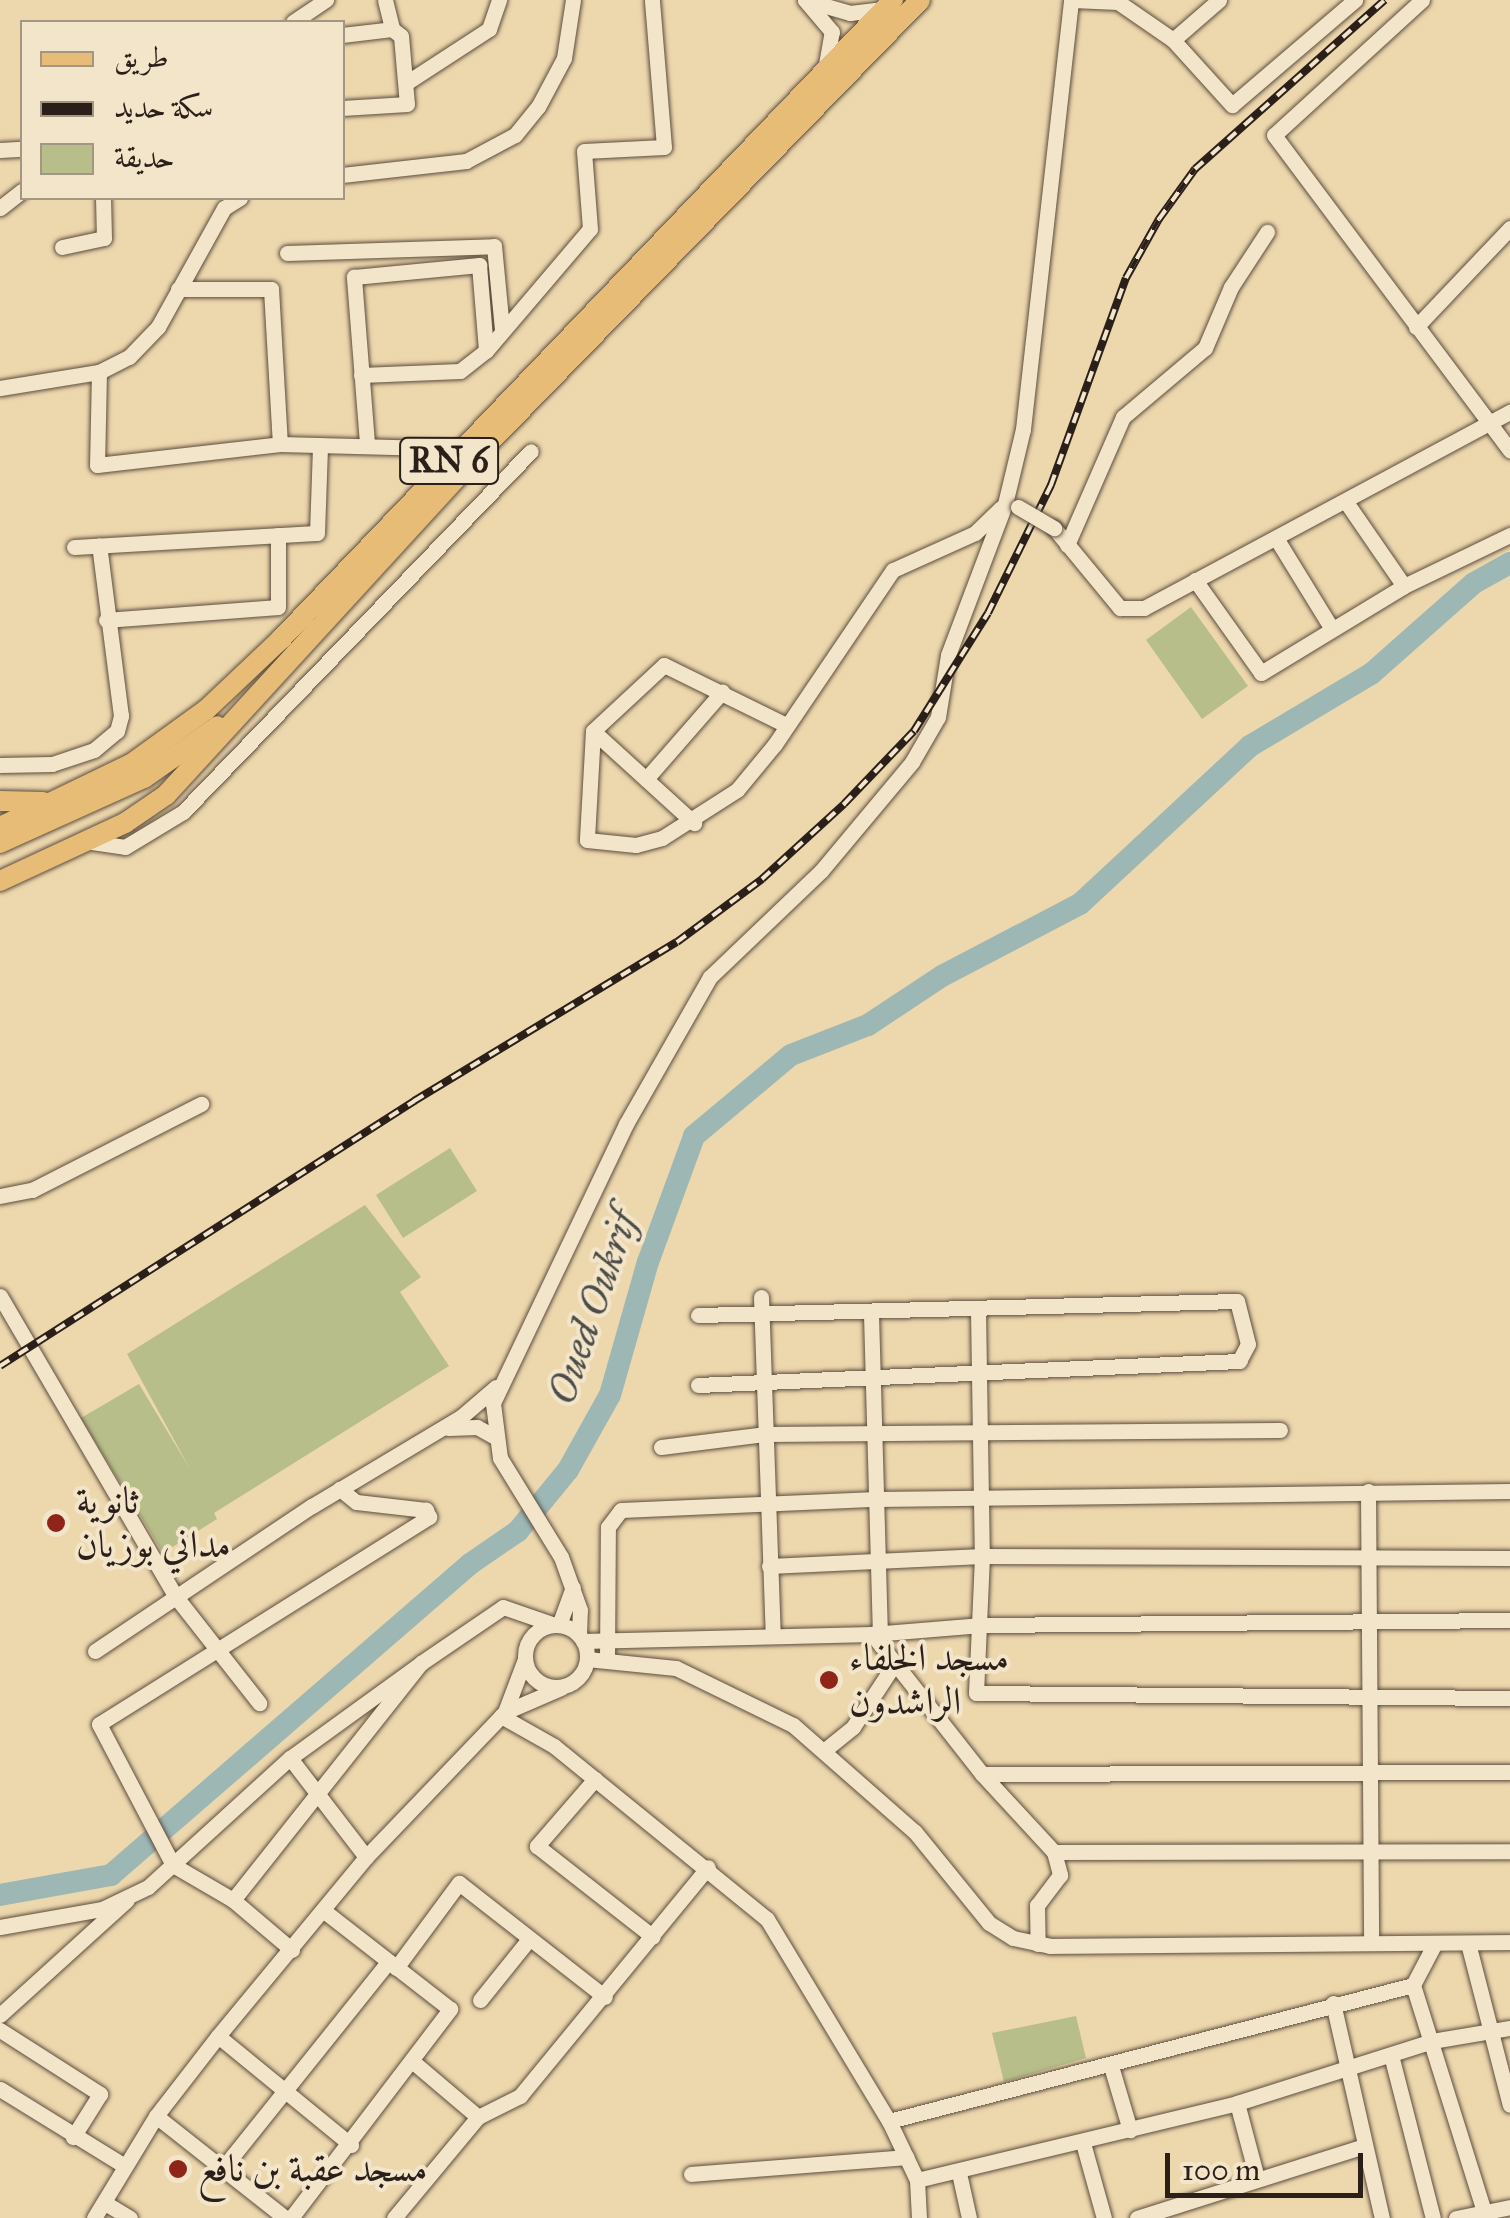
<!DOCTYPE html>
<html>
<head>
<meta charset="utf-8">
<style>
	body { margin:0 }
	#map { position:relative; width:1510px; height:2218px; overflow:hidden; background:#edd7ad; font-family:"IM FELL Great Primer",Amiri,serif }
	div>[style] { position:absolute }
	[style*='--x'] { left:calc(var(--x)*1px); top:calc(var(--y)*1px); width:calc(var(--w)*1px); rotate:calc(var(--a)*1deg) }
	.green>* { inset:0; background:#b8be8a }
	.river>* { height:22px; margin:-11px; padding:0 11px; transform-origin:11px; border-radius:11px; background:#9db7b4 }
	.roads { filter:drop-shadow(0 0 2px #5c4d3e) drop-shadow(0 0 2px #5c4d3e) }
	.minor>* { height:15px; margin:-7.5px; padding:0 7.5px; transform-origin:7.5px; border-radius:7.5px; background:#f3e5ca }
	.minor>.ring { margin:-7.5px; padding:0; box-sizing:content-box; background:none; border:15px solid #f3e5ca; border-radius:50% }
	.major>* { height:20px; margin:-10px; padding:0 10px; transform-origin:10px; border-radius:10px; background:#e6bc76 }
	.rail>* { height:8px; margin-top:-4px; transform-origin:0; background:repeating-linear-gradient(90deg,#f3e5ca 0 11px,#2b1f19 0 22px); box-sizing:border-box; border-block:2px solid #2b1f19 }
	.bridges { filter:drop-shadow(0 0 2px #5c4d3e) drop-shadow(0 0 2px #5c4d3e) }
	.minor-bridge>* { height:15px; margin:-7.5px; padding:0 7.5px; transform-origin:7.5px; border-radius:7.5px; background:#f3e5ca }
	.dots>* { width:28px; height:28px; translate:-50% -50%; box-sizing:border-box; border:5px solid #f3e5ca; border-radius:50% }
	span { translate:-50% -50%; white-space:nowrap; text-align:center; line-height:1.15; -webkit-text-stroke:8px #f3e5ca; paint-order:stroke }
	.shield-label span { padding:2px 8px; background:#f3e5ca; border:2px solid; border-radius:8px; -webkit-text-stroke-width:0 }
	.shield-label { font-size:35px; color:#2b1f19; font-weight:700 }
	.poi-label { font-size:38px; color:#2b1f19 }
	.left { translate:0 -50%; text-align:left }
	.water-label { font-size:40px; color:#4d4d48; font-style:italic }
	.legend { position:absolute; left:20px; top:20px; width:325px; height:180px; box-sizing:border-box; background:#f3e5ca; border:2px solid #a39683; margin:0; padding:12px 18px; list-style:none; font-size:30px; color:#2b1f19 }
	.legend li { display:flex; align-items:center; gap:20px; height:50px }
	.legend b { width:50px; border:2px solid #a39683 }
	.scale { position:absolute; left:1165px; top:2153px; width:198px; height:45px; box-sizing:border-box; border:5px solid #2b1f19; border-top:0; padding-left:12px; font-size:30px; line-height:35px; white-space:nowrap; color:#2b1f19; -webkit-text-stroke:8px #f3e5ca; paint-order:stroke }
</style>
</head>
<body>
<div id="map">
	<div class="green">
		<div style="clip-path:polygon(1191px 607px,1248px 686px,1202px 719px,1146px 640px)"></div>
		<div style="clip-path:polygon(450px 1148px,477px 1191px,403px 1238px,376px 1195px)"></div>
		<div style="clip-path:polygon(365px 1205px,421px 1277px,400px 1292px,449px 1366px,214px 1513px,217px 1519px,163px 1553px,81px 1418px,139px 1384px,190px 1469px,127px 1354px)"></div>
		<div style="clip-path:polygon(1076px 2016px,1086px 2058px,1004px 2082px,992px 2033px)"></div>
	</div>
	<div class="river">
		<div style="--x:0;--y:1895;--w:113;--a:-10.2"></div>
		<div style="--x:111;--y:1875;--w:475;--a:-40.9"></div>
		<div style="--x:470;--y:1564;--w:58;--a:-34.5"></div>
		<div style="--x:518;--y:1531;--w:79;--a:-50.7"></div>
		<div style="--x:568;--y:1470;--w:86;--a:-60.8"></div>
		<div style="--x:610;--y:1395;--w:138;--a:-74.1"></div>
		<div style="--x:648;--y:1262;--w:134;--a:-69.9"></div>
		<div style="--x:694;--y:1136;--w:126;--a:-39.9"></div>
		<div style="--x:791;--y:1055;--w:83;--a:-21.3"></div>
		<div style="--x:868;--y:1025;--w:89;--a:-33.5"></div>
		<div style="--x:942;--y:976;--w:156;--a:-27.6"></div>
		<div style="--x:1080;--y:904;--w:232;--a:-42.9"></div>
		<div style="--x:1250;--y:746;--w:141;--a:-30.8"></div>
		<div style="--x:1371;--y:674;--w:137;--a:-41.5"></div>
		<div style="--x:1474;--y:583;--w:41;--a:-29.1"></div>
	</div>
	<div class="roads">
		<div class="minor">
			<div style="--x:385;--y:0;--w:30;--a:76"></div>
			<div style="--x:1073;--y:0;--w:45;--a:2.5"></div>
			<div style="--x:1118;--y:2;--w:67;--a:34.6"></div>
			<div style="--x:1173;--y:40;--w:88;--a:47.8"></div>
			<div style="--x:1232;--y:105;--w:162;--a:-40.5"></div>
			<div style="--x:1422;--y:0;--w:200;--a:137.6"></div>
			<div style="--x:1274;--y:135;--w:394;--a:53.2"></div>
			<div style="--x:293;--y:22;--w:40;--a:-34"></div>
			<div style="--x:342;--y:35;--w:50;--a:-6.8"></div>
			<div style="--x:392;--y:29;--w:11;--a:38"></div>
			<div style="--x:401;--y:36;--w:68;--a:85"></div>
			<div style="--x:407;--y:104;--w:65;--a:176.5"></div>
			<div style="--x:1173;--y:40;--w:61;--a:-41"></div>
			<div style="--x:825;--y:70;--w:39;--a:-80"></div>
			<div style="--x:832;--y:32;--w:42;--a:-130.2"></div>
			<div style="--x:805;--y:0;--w:47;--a:16.1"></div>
			<div style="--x:850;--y:13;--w:34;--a:-7"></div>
			<div style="--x:406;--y:83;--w:99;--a:-33"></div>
			<div style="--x:489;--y:29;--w:31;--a:-71"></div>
			<div style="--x:0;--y:150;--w:22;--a:-3"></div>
			<div style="--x:342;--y:175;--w:125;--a:-6.4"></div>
			<div style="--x:466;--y:161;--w:55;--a:-28"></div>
			<div style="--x:515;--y:135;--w:36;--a:-51"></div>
			<div style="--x:538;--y:107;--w:55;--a:-62"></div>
			<div style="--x:564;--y:58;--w:59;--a:-81.2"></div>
			<div style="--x:0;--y:208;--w:28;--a:-38"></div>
			<div style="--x:62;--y:247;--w:43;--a:-12.1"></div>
			<div style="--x:104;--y:238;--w:40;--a:-91.4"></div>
			<div style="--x:287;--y:253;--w:207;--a:-1.9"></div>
			<div style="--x:494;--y:246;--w:83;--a:84.5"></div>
			<div style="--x:178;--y:289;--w:93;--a:0"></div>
			<div style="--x:271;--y:289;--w:155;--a:86.7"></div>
			<div style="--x:1416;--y:327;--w:137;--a:-46.5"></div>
			<div style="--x:99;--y:372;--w:93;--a:91.2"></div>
			<div style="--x:97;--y:465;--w:184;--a:-6.5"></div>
			<div style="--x:280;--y:444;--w:188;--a:1.5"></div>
			<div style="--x:361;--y:375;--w:99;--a:-2.3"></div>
			<div style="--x:460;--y:371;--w:33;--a:-38"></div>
			<div style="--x:486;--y:351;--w:160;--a:-49.6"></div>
			<div style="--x:590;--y:229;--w:78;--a:-94.4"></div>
			<div style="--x:584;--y:151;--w:80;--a:-2.9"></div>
			<div style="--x:664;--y:147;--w:147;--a:-94.7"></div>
			<div style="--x:0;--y:388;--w:100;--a:-9.2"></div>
			<div style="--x:99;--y:372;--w:34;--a:-27"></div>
			<div style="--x:129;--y:357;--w:42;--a:-46"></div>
			<div style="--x:158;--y:327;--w:136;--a:-61"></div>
			<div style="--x:224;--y:208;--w:19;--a:-32"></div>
			<div style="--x:367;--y:443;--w:167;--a:-94.5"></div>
			<div style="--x:354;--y:277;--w:126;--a:-5.5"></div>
			<div style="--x:479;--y:265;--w:86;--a:85.3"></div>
			<div style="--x:1346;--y:502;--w:102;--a:55.4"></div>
			<div style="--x:1054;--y:528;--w:104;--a:50.5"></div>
			<div style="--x:1120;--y:608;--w:24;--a:0"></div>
			<div style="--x:1144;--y:608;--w:415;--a:-28.2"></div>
			<div style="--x:1276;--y:538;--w:107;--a:58.4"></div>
			<div style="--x:1067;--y:545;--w:140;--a:-66.4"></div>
			<div style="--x:1123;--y:417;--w:107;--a:-40.1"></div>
			<div style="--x:1205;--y:348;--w:66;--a:-66.9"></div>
			<div style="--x:1231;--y:287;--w:66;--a:-56.8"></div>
			<div style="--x:74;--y:547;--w:243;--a:-3.3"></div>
			<div style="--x:317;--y:533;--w:88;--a:-88"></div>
			<div style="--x:1195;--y:580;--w:114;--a:54.6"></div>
			<div style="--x:1261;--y:673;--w:167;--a:-31.3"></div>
			<div style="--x:1404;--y:586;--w:118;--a:-25.7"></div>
			<div style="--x:106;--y:620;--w:172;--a:-4.3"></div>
			<div style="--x:278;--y:607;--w:72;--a:-90"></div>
			<div style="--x:786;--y:725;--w:136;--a:-153.8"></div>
			<div style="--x:664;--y:665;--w:97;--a:137.1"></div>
			<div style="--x:593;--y:731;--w:109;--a:93.2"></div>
			<div style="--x:587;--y:840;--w:49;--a:5.8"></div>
			<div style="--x:636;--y:845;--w:27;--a:-15"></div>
			<div style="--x:662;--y:838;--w:89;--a:-32.6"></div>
			<div style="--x:737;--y:790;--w:60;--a:-50.4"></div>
			<div style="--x:775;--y:744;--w:210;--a:-55.9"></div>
			<div style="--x:893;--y:570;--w:90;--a:-24.3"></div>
			<div style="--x:975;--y:533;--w:36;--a:-44"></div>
			<div style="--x:593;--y:731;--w:137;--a:42.3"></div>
			<div style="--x:0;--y:765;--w:52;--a:-1.1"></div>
			<div style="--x:52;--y:764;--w:44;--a:-18.4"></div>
			<div style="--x:94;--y:750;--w:30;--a:-40"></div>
			<div style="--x:117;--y:731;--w:16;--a:-75"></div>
			<div style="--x:121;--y:716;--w:172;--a:-97.3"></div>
			<div style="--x:646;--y:779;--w:116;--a:-48.9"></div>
			<div style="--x:85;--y:841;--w:40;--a:8.5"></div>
			<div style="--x:125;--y:847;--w:68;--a:-31.1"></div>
			<div style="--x:183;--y:812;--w:501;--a:-46.05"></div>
			<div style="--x:0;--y:1196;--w:33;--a:-11"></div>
			<div style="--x:32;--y:1190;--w:190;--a:-27"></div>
			<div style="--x:0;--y:1296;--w:349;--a:59.7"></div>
			<div style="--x:176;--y:1597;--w:135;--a:51.9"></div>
			<div style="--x:761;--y:1297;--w:339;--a:88"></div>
			<div style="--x:978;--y:1310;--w:246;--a:89.1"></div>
			<div style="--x:982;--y:1556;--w:137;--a:92.5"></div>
			<div style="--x:976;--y:1693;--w:534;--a:0.54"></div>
			<div style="--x:871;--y:1314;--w:320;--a:88.4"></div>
			<div style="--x:698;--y:1385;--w:542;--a:-2.54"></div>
			<div style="--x:1239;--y:1361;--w:19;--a:-62"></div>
			<div style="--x:1248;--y:1344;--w:44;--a:-104.3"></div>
			<div style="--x:1237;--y:1301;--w:539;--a:178.51"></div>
			<div style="--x:448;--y:1428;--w:29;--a:-2"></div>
			<div style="--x:477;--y:1427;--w:21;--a:29"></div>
			<div style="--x:661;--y:1447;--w:106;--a:-7.1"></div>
			<div style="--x:766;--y:1434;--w:514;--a:-0.45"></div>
			<div style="--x:1368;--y:1491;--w:452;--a:89.6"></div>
			<div style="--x:769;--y:1566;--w:213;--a:-2.7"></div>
			<div style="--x:982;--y:1556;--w:528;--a:0.22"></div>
			<div class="ring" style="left:525px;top:1625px;width:47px;height:47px"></div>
			<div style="--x:559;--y:1625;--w:40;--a:-69.8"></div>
			<div style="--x:872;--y:1634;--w:178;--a:51.8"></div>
			<div style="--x:982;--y:1774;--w:106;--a:47.3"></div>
			<div style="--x:1054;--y:1852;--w:24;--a:75"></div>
			<div style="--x:1060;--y:1875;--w:38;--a:127"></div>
			<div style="--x:1037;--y:1905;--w:39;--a:89"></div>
			<div style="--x:579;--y:1635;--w:25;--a:-88"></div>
			<div style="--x:580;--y:1610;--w:56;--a:-109.7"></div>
			<div style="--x:561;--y:1557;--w:116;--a:-121.6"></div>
			<div style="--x:500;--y:1458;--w:55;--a:-97.3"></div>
			<div style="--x:493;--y:1403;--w:309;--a:-64.5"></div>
			<div style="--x:626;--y:1124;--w:169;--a:-60.3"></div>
			<div style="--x:710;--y:977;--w:153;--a:-43.7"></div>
			<div style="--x:821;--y:871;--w:142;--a:-50.1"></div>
			<div style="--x:912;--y:762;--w:52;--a:-60"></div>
			<div style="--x:938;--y:717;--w:63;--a:-80.8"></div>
			<div style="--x:948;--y:655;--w:161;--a:-69.3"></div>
			<div style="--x:1005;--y:504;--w:77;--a:-76.5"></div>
			<div style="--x:1023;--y:429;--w:432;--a:-83.6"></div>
			<div style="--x:583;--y:1641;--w:289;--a:-1.4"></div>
			<div style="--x:872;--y:1634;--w:110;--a:-4.7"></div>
			<div style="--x:982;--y:1625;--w:528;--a:-0.54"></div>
			<div style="--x:95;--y:1651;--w:261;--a:-33.8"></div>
			<div style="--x:312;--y:1506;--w:174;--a:-30.9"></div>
			<div style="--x:461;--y:1417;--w:46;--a:-40.6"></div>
			<div style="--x:587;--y:1659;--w:89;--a:5.8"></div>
			<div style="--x:676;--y:1668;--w:130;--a:26"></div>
			<div style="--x:793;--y:1725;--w:162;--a:41.3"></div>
			<div style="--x:915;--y:1832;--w:117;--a:50.9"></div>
			<div style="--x:989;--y:1923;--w:28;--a:32"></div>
			<div style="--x:1013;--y:1938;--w:38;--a:12"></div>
			<div style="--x:1050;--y:1946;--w:460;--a:-0.5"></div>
			<div style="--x:607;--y:1659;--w:132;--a:-89.6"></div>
			<div style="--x:608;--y:1527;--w:21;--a:-53"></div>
			<div style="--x:621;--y:1510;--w:255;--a:-2.5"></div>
			<div style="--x:876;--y:1499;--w:634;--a:-0.72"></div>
			<div style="--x:505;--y:1712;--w:61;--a:-23.2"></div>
			<div style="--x:501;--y:1716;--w:61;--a:29.5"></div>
			<div style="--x:554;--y:1746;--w:274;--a:39.1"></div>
			<div style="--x:767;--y:1919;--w:236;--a:58.9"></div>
			<div style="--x:889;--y:2121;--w:65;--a:64.6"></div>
			<div style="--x:917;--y:2180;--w:38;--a:87"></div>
			<div style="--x:826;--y:1749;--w:35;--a:-39"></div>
			<div style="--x:853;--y:1727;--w:77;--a:-56.7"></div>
			<div style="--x:290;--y:1758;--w:125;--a:52.5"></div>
			<div style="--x:982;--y:1774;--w:528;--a:-0.22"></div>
			<div style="--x:595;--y:1779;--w:89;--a:130.9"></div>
			<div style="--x:537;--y:1846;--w:147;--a:38.1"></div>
			<div style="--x:1054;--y:1852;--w:456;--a:-0.1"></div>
			<div style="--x:233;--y:1900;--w:303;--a:-51.6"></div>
			<div style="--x:421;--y:1663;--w:99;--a:-34.3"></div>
			<div style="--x:503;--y:1607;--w:55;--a:19.1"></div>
			<div style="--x:0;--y:1927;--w:104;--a:-10"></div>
			<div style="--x:102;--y:1909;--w:51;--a:-25.6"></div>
			<div style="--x:148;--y:1887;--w:192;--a:-42.3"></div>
			<div style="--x:290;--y:1758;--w:162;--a:-35.9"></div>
			<div style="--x:1434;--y:1945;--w:45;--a:117.7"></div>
			<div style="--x:1413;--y:1985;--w:244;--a:72.6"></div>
			<div style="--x:1469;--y:1947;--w:163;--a:75.5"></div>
			<div style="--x:292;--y:1950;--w:77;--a:-139.7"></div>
			<div style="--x:233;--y:1900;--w:69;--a:-149.7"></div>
			<div style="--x:173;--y:1865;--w:159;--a:-117.7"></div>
			<div style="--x:99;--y:1724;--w:390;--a:-32.1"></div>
			<div style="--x:429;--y:1517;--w:8;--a:-113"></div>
			<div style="--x:426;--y:1510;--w:70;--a:-173.5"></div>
			<div style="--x:356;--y:1502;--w:21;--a:-141"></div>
			<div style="--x:396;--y:1968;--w:106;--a:-53.5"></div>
			<div style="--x:459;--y:1883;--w:185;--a:38"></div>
			<div style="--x:480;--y:2000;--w:78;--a:-51.2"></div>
			<div style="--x:1333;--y:2003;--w:221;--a:77.2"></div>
			<div style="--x:0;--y:2015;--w:171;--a:-42.2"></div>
			<div style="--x:0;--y:2030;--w:119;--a:32.6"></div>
			<div style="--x:100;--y:2094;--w:51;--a:122.1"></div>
			<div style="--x:218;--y:2036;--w:172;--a:39.3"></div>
			<div style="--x:1391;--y:2055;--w:168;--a:75.6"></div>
			<div style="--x:412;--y:2061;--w:87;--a:40.3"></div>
			<div style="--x:1111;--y:2066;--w:67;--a:73.5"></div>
			<div style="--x:0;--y:2089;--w:145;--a:31.7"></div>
			<div style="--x:1237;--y:2103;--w:78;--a:75.1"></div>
			<div style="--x:156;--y:2116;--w:164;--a:38.3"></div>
			<div style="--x:889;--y:2121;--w:541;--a:-14.55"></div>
			<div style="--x:1083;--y:2143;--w:78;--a:74.4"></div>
			<div style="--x:223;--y:2168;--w:264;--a:-51.3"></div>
			<div style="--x:959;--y:2173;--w:46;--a:77.5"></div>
			<div style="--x:691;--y:2174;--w:216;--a:-4.5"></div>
			<div style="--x:917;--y:2180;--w:329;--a:-13.5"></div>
			<div style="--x:1237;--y:2103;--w:205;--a:-17.6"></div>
			<div style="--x:1432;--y:2041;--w:79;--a:-9.5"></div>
			<div style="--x:105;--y:2203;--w:29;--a:31"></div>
			<div style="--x:94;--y:2218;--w:119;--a:-58.7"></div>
			<div style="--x:156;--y:2116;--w:101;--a:-52.2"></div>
			<div style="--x:218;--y:2036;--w:232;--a:-50.4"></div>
			<div style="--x:366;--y:1857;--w:201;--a:-46.2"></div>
			<div style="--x:505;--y:1712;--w:57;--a:-69.3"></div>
			<div style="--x:291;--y:2218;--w:263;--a:-52.7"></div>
			<div style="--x:450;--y:2009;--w:160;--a:-142.1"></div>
			<div style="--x:394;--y:2218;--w:131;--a:-50.3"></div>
			<div style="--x:478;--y:2117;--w:47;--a:-26.6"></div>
			<div style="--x:520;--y:2096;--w:296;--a:-50.6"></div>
			<div style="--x:1137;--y:2218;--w:238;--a:-17.6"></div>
			<div style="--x:1456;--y:2218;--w:55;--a:-11.5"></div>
		</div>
		<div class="major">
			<div style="--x:0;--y:801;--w:43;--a:1.3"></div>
			<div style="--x:0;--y:827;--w:145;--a:-25.7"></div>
			<div style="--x:131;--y:764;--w:92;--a:-35.8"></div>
			<div style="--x:206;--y:710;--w:103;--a:-43.4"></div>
			<div style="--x:281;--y:639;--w:885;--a:-46.24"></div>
			<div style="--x:0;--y:843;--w:158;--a:-24.3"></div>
			<div style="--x:144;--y:778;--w:90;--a:-35.1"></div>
			<div style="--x:0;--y:881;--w:138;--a:-24.9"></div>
			<div style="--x:125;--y:823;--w:50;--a:-34.3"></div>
			<div style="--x:166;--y:795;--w:468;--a:-47.5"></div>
			<div style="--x:482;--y:450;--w:628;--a:-45.77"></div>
		</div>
	</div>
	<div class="rail">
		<div style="--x:0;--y:1366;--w:492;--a:-32.6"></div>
		<div style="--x:414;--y:1101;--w:307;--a:-31.2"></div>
		<div style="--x:677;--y:942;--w:106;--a:-36.5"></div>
		<div style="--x:762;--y:879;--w:111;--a:-42.4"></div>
		<div style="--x:844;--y:804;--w:101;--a:-46.2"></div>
		<div style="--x:914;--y:731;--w:139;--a:-57.9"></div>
		<div style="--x:988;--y:613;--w:143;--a:-63.8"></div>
		<div style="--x:1051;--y:485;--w:220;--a:-70.1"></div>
		<div style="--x:1126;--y:278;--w:68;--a:-60.8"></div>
		<div style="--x:1159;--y:219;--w:62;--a:-54.2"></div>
		<div style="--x:1195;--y:169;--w:254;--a:-41.7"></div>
	</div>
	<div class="bridges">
		<div class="minor-bridge">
			<div style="--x:1018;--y:507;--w:42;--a:30.3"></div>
		</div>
	</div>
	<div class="dots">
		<div style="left:56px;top:1523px;background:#8f2418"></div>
		<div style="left:829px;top:1680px;background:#8f2418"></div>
		<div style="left:178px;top:2169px;background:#8f2418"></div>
	</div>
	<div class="shield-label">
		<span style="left:449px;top:461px">RN 6</span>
	</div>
	<div class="poi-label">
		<span class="left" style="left:76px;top:1523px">ثانوية<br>مداني بوزيان</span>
		<span class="left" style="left:849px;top:1680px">مسجد الخلفاء<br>الراشدون</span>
		<span class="left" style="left:198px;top:2169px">مسجد عقبة بن نافع</span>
	</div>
	<div class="water-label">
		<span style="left:593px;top:1307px;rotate:-71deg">Oued Oukrif</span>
	</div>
	<ul class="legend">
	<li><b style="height:12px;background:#e6bc76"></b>طريق</li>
	<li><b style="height:12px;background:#2b1f19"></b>سكة حديد</li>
	<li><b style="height:28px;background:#b8be8a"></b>حديقة</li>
	</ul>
	<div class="scale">100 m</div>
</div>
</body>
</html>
